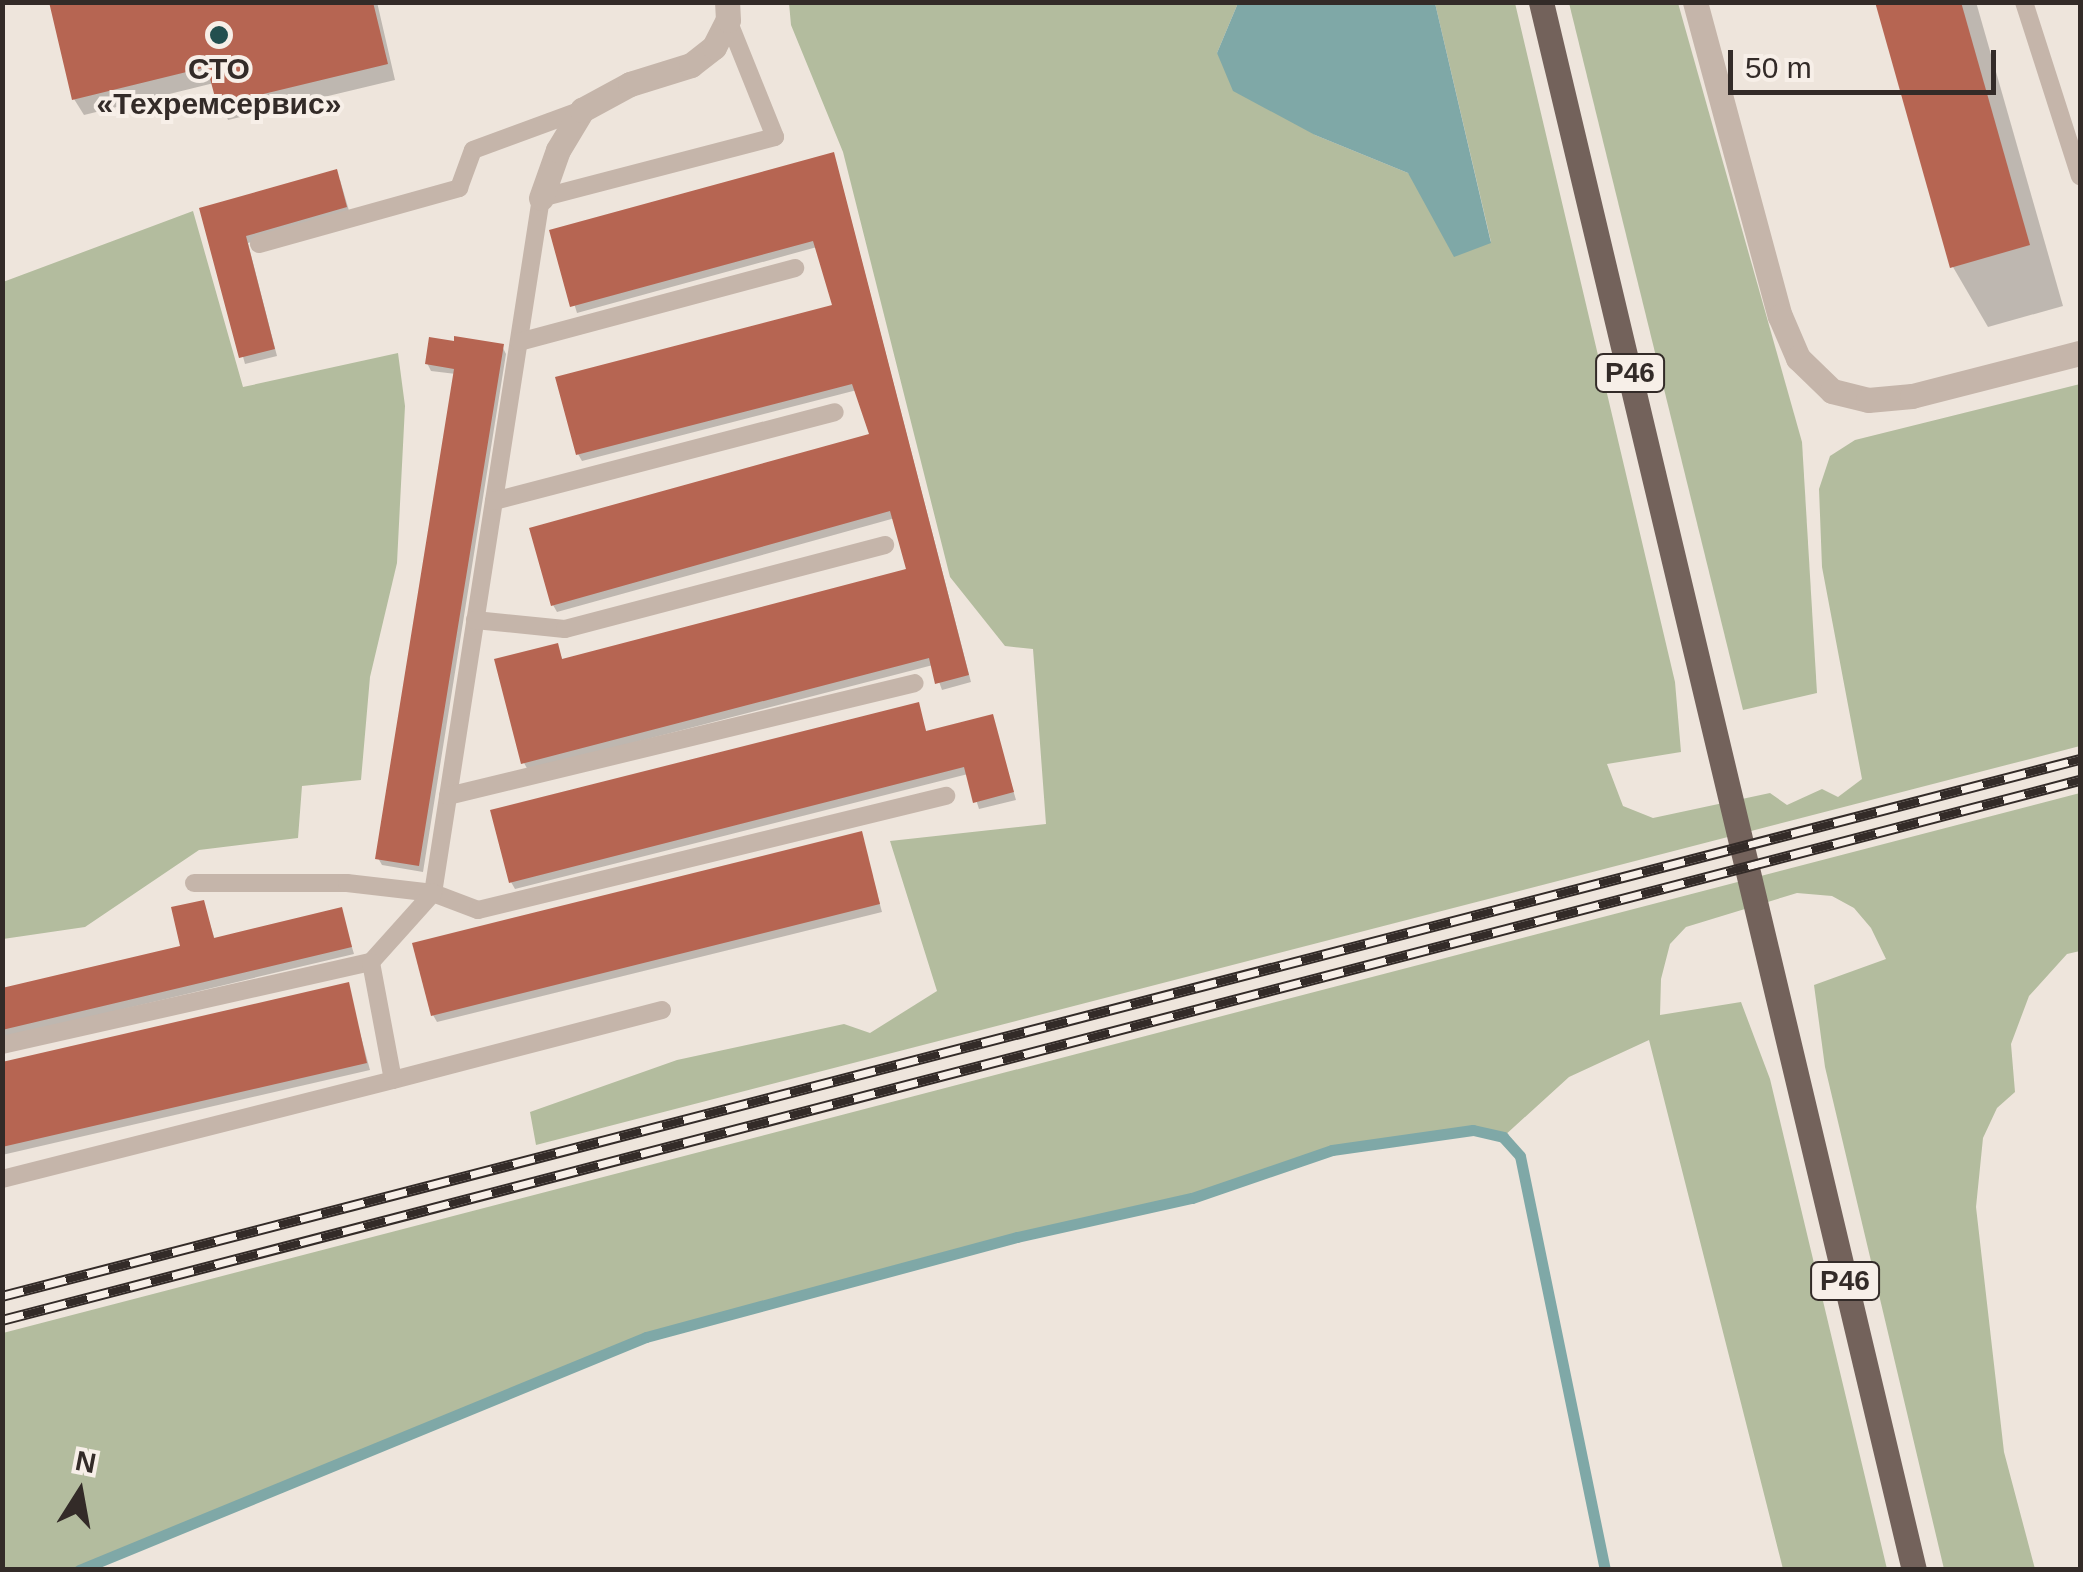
<!DOCTYPE html>
<html>
<head>
<meta charset="utf-8">
<style>
	body { margin:0 }
	#map { position:relative; width:2083px; height:1572px; overflow:hidden; background:#eee5dc; font-family:Arial,sans-serif }
	div>[style] { position:absolute }
	[style*='--x'] { left:calc(var(--x)*1px); top:calc(var(--y)*1px); width:calc(var(--w)*1px); rotate:calc(var(--a)*1deg) }
	.green>* { inset:0; background:#b3bc9e }
	.water>* { inset:0; background:#7fa8a7 }
	.shadow>* { inset:0; background:#0003 }
	.stream>* { height:11px; margin:-5.5px; padding:0 5.5px; transform-origin:5.5px; border-radius:5.5px; background:#7fa8a7 }
	.building>* { inset:0; background:#b66552 }
	.lane>* { height:18px; margin:-9px; padding:0 9px; transform-origin:9px; border-radius:9px; background:#c5b5aa }
	.street>* { height:25px; margin:-12.5px; padding:0 12.5px; transform-origin:12.5px; border-radius:12.5px; background:#c5b5aa }
	.primary>* { height:25px; margin:-12.5px; padding:0 12.5px; transform-origin:12.5px; border-radius:12.5px; background:#73625b }
	.rail>* { height:11px; margin-top:-5.5px; transform-origin:0; background:repeating-linear-gradient(90deg,#f7efe8 0 22px,#332b28 0 44px); box-sizing:border-box; border-block:2px solid #332b28 }
	.dots>* { width:28px; height:28px; translate:-50% -50%; box-sizing:border-box; border:5px solid #f7efe8; border-radius:50% }
	span { translate:-50% -50%; white-space:nowrap; text-align:center; line-height:1.15; -webkit-text-stroke:8px #f7efe8; paint-order:stroke }
	.shield-label span { padding:2px 8px; background:#f7efe8; border:2px solid; border-radius:8px; -webkit-text-stroke-width:0 }
	.shield-label { font-size:28px; color:#332b28; font-weight:700 }
	.poi-label { font-size:30px; color:#332b28; font-weight:700 }
	.frame { position:absolute; inset:0; border:5px solid #332b28; pointer-events:none }
	.north { position:absolute; left:30px; top:1442px; width:100px; height:100px; -webkit-text-stroke:8px #f7efe8; paint-order:stroke; rotate:11deg; font-size:28px; font-weight:700; line-height:40px; text-align:center; color:#332b28 }
	.north::after { content:''; display:block; margin:auto; width:35px; height:45px; background:#332b28; clip-path:polygon(50% 0,100% 100%,50% 72%,0 100%) }
	.scale { position:absolute; left:1728px; top:50px; width:268px; height:45px; box-sizing:border-box; border:5px solid #332b28; border-top:0; padding-left:12px; font-size:30px; line-height:35px; white-space:nowrap; color:#332b28; -webkit-text-stroke:8px #f7efe8; paint-order:stroke }
</style>
</head>
<body>
<div id="map">
	<div class="green">
		<div style="clip-path:polygon(789px 3px,1238px 3px,1217px 53px,1315px 135px,1408px 173px,1491px 242px,1435px 3px,1515px 3px,1675px 682px,1681px 752px,1607px 764px,1623px 806px,1653px 818px,1770px 793px,1787px 805px,1822px 789px,1838px 797px,1862px 779px,1822px 567px,1819px 489px,1830px 456px,1855px 440px,2080px 384px,2080px 746px,536px 1145px,530px 1112px,677px 1060px,844px 1024px,870px 1033px,937px 991px,890px 841px,1046px 824px,1033px 649px,1005px 646px,950px 577px,843px 152px,791px 25px)"></div>
		<div style="clip-path:polygon(1569px 3px,1678px 3px,1802px 442px,1817px 693px,1743px 710px)"></div>
		<div style="clip-path:polygon(193px 211px,243px 387px,398px 353px,405px 406px,397px 563px,370px 677px,361px 780px,302px 786px,298px 838px,199px 850px,85px 927px,3px 939px,3px 282px)"></div>
		<div style="clip-path:polygon(2080px 793px,2080px 951px,2067px 954px,2029px 996px,2011px 1044px,2015px 1092px,1997px 1108px,1983px 1138px,1976px 1207px,2004px 1452px,2035px 1569px,1944px 1569px,1825px 1067px,1814px 985px,1886px 959px,1871px 928px,1854px 908px,1832px 896px,1797px 893px,1686px 927px,1670px 944px,1661px 979px,1660px 1015px,1741px 1002px,1770px 1079px,1887px 1569px,1783px 1569px,1649px 1040px,1569px 1077px,1503px 1137px,1472px 1130px,1332px 1150px,1192px 1198px,1017px 1237px,646px 1337px,79px 1569px,3px 1570px,3px 1333px)"></div>
	</div>
	<div class="water">
		<div style="clip-path:polygon(1238px 3px,1435px 3px,1491px 243px,1454px 257px,1408px 173px,1315px 135px,1233px 91px,1217px 53px)"></div>
	</div>
	<div class="shadow">
		<div style="clip-path:polygon(51px 2px,377px 2px,395px 80px,228px 120px,214px 83px,84px 115px,74px 99px)"></div>
		<div style="clip-path:polygon(1877px 2px,1976px 2px,2063px 306px,1988px 327px,1953px 267px)"></div>
		<div style="clip-path:polygon(836px 162px,971px 682px,942px 690px,933px 665px,528px 770px,524px 763px,557px 645px,563px 661px,909px 571px,895px 518px,557px 612px,553px 605px,872px 436px,857px 390px,582px 461px,578px 454px,835px 306px,817px 247px,577px 313px,552px 231px)"></div>
		<div style="clip-path:polygon(340px 180px,350px 214px,248px 243px,277px 356px,245px 364px,203px 210px)"></div>
		<div style="clip-path:polygon(502px 346px,506px 354px,423px 872px,382px 865px,378px 858px,456px 374px,431px 371px,427px 363px)"></div>
		<div style="clip-path:polygon(917px 705px,927px 734px,992px 717px,1016px 800px,979px 809px,968px 774px,515px 889px,511px 882px)"></div>
		<div style="clip-path:polygon(861px 834px,882px 912px,437px 1022px,433px 1015px)"></div>
		<div style="clip-path:polygon(203px 903px,215px 940px,341px 910px,354px 954px,2px 1038px,2px 991px,183px 948px)"></div>
		<div style="clip-path:polygon(347px 985px,370px 1070px,2px 1155px,2px 1065px)"></div>
	</div>
	<div class="stream">
		<div style="--x:79;--y:1570;--w:613;--a:-22.34"></div>
		<div style="--x:646;--y:1337;--w:384;--a:-15.1"></div>
		<div style="--x:1017;--y:1237;--w:179;--a:-12.6"></div>
		<div style="--x:1192;--y:1198;--w:148;--a:-18.9"></div>
		<div style="--x:1332;--y:1150;--w:142;--a:-8.1"></div>
		<div style="--x:1473;--y:1130;--w:31;--a:13"></div>
		<div style="--x:1503;--y:1137;--w:25;--a:48"></div>
		<div style="--x:1520;--y:1156;--w:423;--a:78.4"></div>
	</div>
	<div class="building">
		<div style="clip-path:polygon(49px 2px,373px 2px,388px 64px,217px 105px,207px 67px,72px 100px)"></div>
		<div style="clip-path:polygon(1875px 2px,1961px 2px,2030px 245px,1950px 268px)"></div>
		<div style="clip-path:polygon(834px 152px,969px 675px,935px 684px,929px 658px,521px 764px,494px 659px,558px 643px,562px 659px,906px 569px,890px 511px,551px 606px,529px 528px,869px 434px,852px 384px,576px 455px,555px 377px,832px 305px,813px 241px,570px 307px,549px 230px)"></div>
		<div style="clip-path:polygon(337px 169px,347px 207px,246px 236px,275px 349px,239px 358px,199px 208px)"></div>
		<div style="clip-path:polygon(454px 336px,504px 344px,419px 866px,375px 859px,454px 369px,425px 364px,429px 337px,454px 341px)"></div>
		<div style="clip-path:polygon(919px 702px,926px 731px,993px 714px,1014px 792px,973px 803px,964px 767px,509px 883px,490px 810px)"></div>
		<div style="clip-path:polygon(862px 831px,880px 904px,431px 1016px,412px 943px)"></div>
		<div style="clip-path:polygon(204px 900px,214px 938px,342px 907px,352px 947px,2px 1030px,2px 988px,180px 946px,171px 907px)"></div>
		<div style="clip-path:polygon(349px 982px,367px 1063px,2px 1147px,2px 1062px)"></div>
	</div>
	<div class="lane">
		<div style="--x:2024;--y:2;--w:183;--a:72.2"></div>
		<div style="--x:728;--y:20;--w:126;--a:68.1"></div>
		<div style="--x:775;--y:137;--w:242;--a:165.4"></div>
		<div style="--x:541;--y:198;--w:703;--a:98.83"></div>
		<div style="--x:433;--y:893;--w:48;--a:20.7"></div>
		<div style="--x:478;--y:910;--w:482;--a:-13.7"></div>
		<div style="--x:259;--y:244;--w:208;--a:-15.6"></div>
		<div style="--x:459;--y:188;--w:40;--a:-69.8"></div>
		<div style="--x:473;--y:150;--w:116;--a:-20.2"></div>
		<div style="--x:519;--y:342;--w:286;--a:-15"></div>
		<div style="--x:494;--y:501;--w:352;--a:-14.6"></div>
		<div style="--x:475;--y:620;--w:90;--a:5.7"></div>
		<div style="--x:565;--y:629;--w:331;--a:-14.7"></div>
		<div style="--x:448;--y:796;--w:480;--a:-13.6"></div>
		<div style="--x:194;--y:883;--w:153;--a:0"></div>
		<div style="--x:347;--y:883;--w:87;--a:6.6"></div>
		<div style="--x:2;--y:1045;--w:378;--a:-12.7"></div>
		<div style="--x:371;--y:962;--w:93;--a:-48.1"></div>
		<div style="--x:393;--y:1080;--w:278;--a:-14.6"></div>
		<div style="--x:2;--y:1179;--w:403;--a:-14.2"></div>
		<div style="--x:393;--y:1080;--w:120;--a:-100.6"></div>
	</div>
	<div class="street">
		<div style="--x:1695;--y:2;--w:325;--a:74.9"></div>
		<div style="--x:1780;--y:316;--w:46;--a:66.8"></div>
		<div style="--x:1798;--y:358;--w:47;--a:44.1"></div>
		<div style="--x:1832;--y:391;--w:37;--a:14"></div>
		<div style="--x:1868;--y:400;--w:44;--a:-5.2"></div>
		<div style="--x:1912;--y:396;--w:173;--a:-14.4"></div>
		<div style="--x:541;--y:198;--w:51;--a:-70.5"></div>
		<div style="--x:558;--y:150;--w:47;--a:-59"></div>
		<div style="--x:582;--y:110;--w:55;--a:-28.4"></div>
		<div style="--x:630;--y:84;--w:64;--a:-17.3"></div>
		<div style="--x:691;--y:65;--w:29;--a:-38"></div>
		<div style="--x:714;--y:47;--w:30;--a:-63"></div>
		<div style="--x:728;--y:20;--w:18;--a:-93"></div>
	</div>
	<div class="primary">
		<div style="--x:1541;--y:2;--w:1612;--a:76.62"></div>
	</div>
	<div class="rail">
		<div style="--x:2;--y:1296;--w:2146;--a:-14.49"></div>
		<div style="--x:2;--y:1320;--w:2147;--a:-14.57"></div>
	</div>
	<div class="dots">
		<div style="left:219px;top:35px;background:#234f4f"></div>
	</div>
	<div class="shield-label">
		<span style="left:1630px;top:373px">Р46</span>
		<span style="left:1845px;top:1281px">Р46</span>
	</div>
	<div class="poi-label">
		<span style="left:219px;top:86px">СТО<br>«Техремсервис»</span>
	</div>
	<div class="frame"></div>
	<div class="north">N</div>
	<div class="scale">50 m</div>
</div>
</body>
</html>
